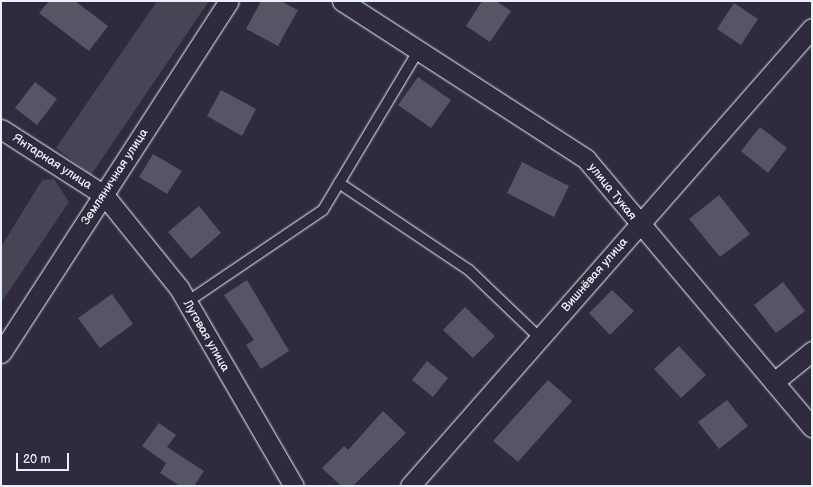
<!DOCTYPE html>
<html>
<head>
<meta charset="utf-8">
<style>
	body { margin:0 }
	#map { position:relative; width:813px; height:487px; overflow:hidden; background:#2f2a3d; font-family:"Balsamiq Sans",sans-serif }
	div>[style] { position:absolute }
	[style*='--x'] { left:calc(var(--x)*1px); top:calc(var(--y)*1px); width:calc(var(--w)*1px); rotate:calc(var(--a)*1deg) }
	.green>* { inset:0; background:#464455 }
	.building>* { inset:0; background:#575565 }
	.roads { filter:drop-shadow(0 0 1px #e8f1f8) drop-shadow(0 0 1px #e8f1f8) }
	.lane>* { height:10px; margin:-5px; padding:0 5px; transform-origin:5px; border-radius:5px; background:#2f2a3d }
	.street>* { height:19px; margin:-9.5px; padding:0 9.5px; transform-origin:9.5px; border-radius:9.5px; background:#2f2a3d }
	span { translate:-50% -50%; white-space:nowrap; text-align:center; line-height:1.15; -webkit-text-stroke:3.5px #2f2a3d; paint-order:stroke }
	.street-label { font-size:12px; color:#e8f1f8 }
	.frame { position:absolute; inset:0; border:2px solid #e8f1f8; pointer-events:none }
	.scale { position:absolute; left:16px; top:453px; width:53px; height:18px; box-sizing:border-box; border:2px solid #e8f1f8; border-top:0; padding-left:5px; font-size:12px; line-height:14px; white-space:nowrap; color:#e8f1f8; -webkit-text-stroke:3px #2f2a3d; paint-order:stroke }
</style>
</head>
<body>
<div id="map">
	<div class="green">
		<div style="clip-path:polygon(157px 1px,209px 1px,91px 175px,56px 148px)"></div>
		<div style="clip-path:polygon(54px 179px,69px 202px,1px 303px,1px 247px,42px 180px)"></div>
	</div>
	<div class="building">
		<div style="clip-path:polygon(49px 1px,75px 1px,108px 26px,89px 51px,39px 13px)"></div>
		<div style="clip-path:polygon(261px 1px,280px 1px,298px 10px,278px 46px,246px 29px)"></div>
		<div style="clip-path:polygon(482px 1px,496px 1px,511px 11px,490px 42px,466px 26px)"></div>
		<div style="clip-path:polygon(734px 3px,758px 19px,741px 45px,717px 29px)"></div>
		<div style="clip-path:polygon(418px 77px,451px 100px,431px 128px,398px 105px)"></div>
		<div style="clip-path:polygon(35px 82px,57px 99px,37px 125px,15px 108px)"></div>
		<div style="clip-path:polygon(221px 90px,256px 109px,242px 136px,207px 116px)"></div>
		<div style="clip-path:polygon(760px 127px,787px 148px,768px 173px,741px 151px)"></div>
		<div style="clip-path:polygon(153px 154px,182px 171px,167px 194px,139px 177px)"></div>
		<div style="clip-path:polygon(522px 162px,569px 186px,554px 217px,507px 193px)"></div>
		<div style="clip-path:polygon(719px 195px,750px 234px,720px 257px,689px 219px)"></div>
		<div style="clip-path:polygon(199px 206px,221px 233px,191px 259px,168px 232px)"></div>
		<div style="clip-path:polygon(247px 280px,289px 351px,261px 369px,246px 345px,254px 340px,224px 295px)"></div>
		<div style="clip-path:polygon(783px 282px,805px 311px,776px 333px,754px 305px)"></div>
		<div style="clip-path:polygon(612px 290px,634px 311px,610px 335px,589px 313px)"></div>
		<div style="clip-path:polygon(112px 294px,133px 324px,100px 348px,78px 318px)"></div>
		<div style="clip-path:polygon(465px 307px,495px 336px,473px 358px,443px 330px)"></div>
		<div style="clip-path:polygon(679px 346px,706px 375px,681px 398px,654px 369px)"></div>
		<div style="clip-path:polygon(427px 361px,448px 378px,433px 397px,412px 380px)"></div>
		<div style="clip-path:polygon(548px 380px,572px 401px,518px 462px,493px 441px)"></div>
		<div style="clip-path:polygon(727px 400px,748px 426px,719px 449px,698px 422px)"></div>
		<div style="clip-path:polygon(383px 411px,406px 433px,353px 486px,341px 486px,322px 468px,344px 446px,348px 450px)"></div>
		<div style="clip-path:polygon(159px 423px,176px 435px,167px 447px,204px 471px,194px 486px,180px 486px,160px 473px,166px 463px,142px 446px)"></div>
	</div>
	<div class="roads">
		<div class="lane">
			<div style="--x:339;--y:183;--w:156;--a:33.8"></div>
			<div style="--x:469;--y:270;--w:98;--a:43.8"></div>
			<div style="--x:187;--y:302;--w:164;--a:-34.1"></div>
			<div style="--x:323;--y:210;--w:185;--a:-59.1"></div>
		</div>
		<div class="street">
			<div style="--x:342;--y:1;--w:291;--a:32.9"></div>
			<div style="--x:586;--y:159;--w:351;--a:49.9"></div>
			<div style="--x:1;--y:129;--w:122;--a:32.7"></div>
			<div style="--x:104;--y:195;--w:119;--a:51.1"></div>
			<div style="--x:179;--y:288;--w:229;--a:59.9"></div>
			<div style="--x:1;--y:353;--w:419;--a:-57.1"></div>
			<div style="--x:774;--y:382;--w:49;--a:-39.2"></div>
			<div style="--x:410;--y:486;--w:609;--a:-48.73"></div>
		</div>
	</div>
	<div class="street-label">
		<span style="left:52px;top:162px;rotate:33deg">Янтарная улица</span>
		<span style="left:115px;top:177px;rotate:-57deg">Земляничная улица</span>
		<span style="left:612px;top:192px;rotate:51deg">улица Тукая</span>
		<span style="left:595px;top:275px;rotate:-49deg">Вишнёвая улица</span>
		<span style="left:206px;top:336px;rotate:60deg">Луговая улица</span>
	</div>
	<div class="frame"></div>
	<div class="scale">20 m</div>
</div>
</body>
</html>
